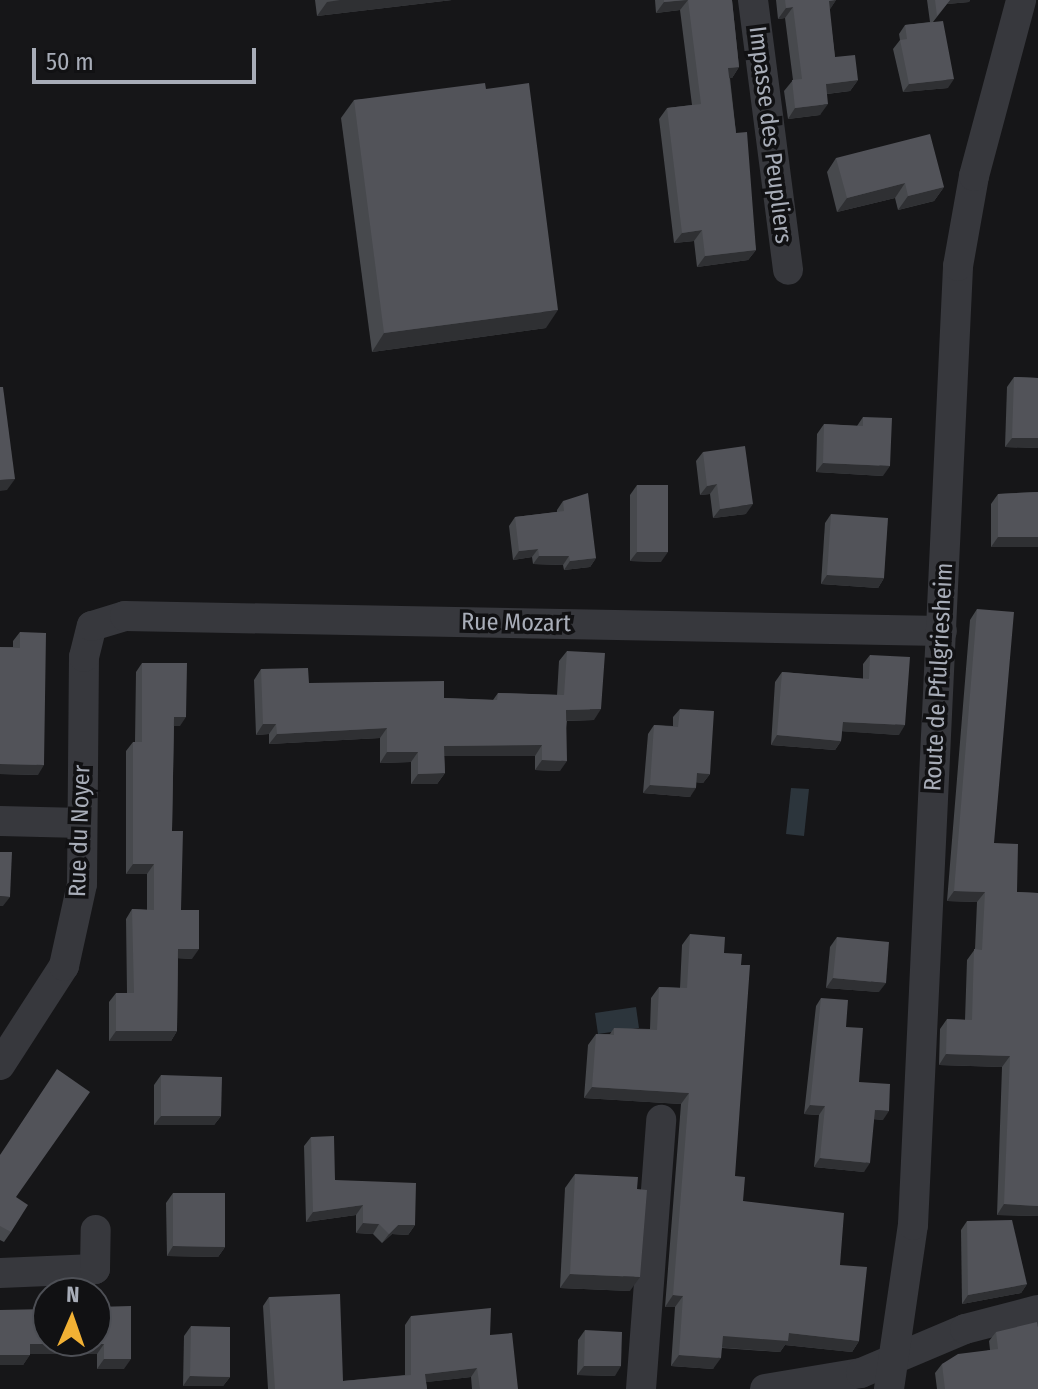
<!DOCTYPE html>
<html>
<head>
<meta charset="utf-8">
<style>
	body { margin:0 }
	#map { position:relative; width:1038px; height:1389px; overflow:hidden; background:#161618; font-family:"Fira Sans Condensed",sans-serif }
	div>[style] { position:absolute }
	[style*='--x'] { left:calc(var(--x)*1px); top:calc(var(--y)*1px); width:calc(var(--w)*1px); rotate:calc(var(--a)*1deg) }
	.water>* { inset:0; background:#2c353c }
	.minor>* { height:30px; margin:-15px; padding:0 15px; transform-origin:15px; border-radius:15px; background:#37383d }
	.wall>* { inset:0; background:#47494d }
	.shaded-wall>* { inset:0; background:#2f3033 }
	.building>* { inset:0; background:#525359 }
	span { translate:-50% -50%; white-space:nowrap; text-align:center; line-height:1.15; -webkit-text-stroke:7px #111113; paint-order:stroke }
	.street-label { font-size:24px; color:#a8adb8 }
	.north { position:absolute; left:32px; top:1277px; width:80px; height:80px; box-sizing:border-box; background:#111113; border:2px solid #4d4f55; border-radius:50%; rotate:2deg; font-size:22px; font-weight:700; line-height:32px; text-align:center; color:#a8adb8 }
	.north::after { content:''; display:block; margin:auto; width:28px; height:36px; background:#f2b134; clip-path:polygon(50% 0,100% 100%,50% 72%,0 100%) }
	.scale { position:absolute; left:32px; top:48px; width:224px; height:36px; box-sizing:border-box; border:4px solid #a8adb8; border-top:0; padding-left:10px; font-size:24px; line-height:28px; white-space:nowrap; color:#a8adb8; -webkit-text-stroke:6px #111113; paint-order:stroke }
</style>
</head>
<body>
<div id="map">
	<div class="water">
		<div style="clip-path:polygon(791px 788px,809px 789px,804px 836px,786px 834px)"></div>
		<div style="clip-path:polygon(636px 1007px,639px 1028px,598px 1034px,595px 1013px)"></div>
	</div>
	<div class="minor">
		<div style="--x:753;--y:0;--w:272;--a:82.6"></div>
		<div style="--x:0;--y:821;--w:82;--a:1.4"></div>
		<div style="--x:0;--y:1065;--w:118;--a:-57.1"></div>
		<div style="--x:64;--y:966;--w:84;--a:-77.6"></div>
		<div style="--x:82;--y:884;--w:227;--a:-89.5"></div>
		<div style="--x:84;--y:657;--w:32;--a:-76"></div>
		<div style="--x:92;--y:626;--w:34;--a:-17"></div>
		<div style="--x:125;--y:616;--w:817;--a:1.05"></div>
		<div style="--x:0;--y:1273;--w:95;--a:-2.4"></div>
		<div style="--x:95;--y:1269;--w:39;--a:-89"></div>
		<div style="--x:641;--y:1389;--w:270;--a:-85.7"></div>
		<div style="--x:765;--y:1389;--w:97;--a:-9.5"></div>
		<div style="--x:861;--y:1373;--w:113;--a:-22.9"></div>
		<div style="--x:965;--y:1329;--w:75;--a:-14.6"></div>
		<div style="--x:889;--y:1389;--w:166;--a:-81.7"></div>
		<div style="--x:913;--y:1225;--w:960;--a:-87.31"></div>
		<div style="--x:958;--y:266;--w:91;--a:-79.9"></div>
		<div style="--x:974;--y:176;--w:182;--a:-75"></div>
	</div>
	<div class="wall">
		<div style="clip-path:polygon(315px 0,452px 0,317px 16px)"></div>
		<div style="clip-path:polygon(655px 0,732px 0,739px 67px,732px 78px,730px 78px,736px 133px,756px 250px,748px 260px,697px 267px,694px 241px,674px 243px,659px 119px,667px 108px,692px 105px,680px 10px,656px 13px)"></div>
		<div style="clip-path:polygon(776px 0,836px 0,829px 10px,835px 57px,858px 80px,850px 91px,827px 94px,820px 115px,788px 119px,784px 91px,793px 80px,785px 18px,778px 19px)"></div>
		<div style="clip-path:polygon(927px 0,970px 0,969px 2px,947px 4px,933px 22px,948px 88px,903px 92px,893px 49px,900px 40px,899px 34px,905px 25px,930px 22px)"></div>
		<div style="clip-path:polygon(486px 89px,546px 328px,372px 352px,341px 118px,354px 100px)"></div>
		<div style="clip-path:polygon(836px 158px,944px 187px,934px 201px,898px 210px,895px 198px,837px 212px,827px 172px)"></div>
		<div style="clip-path:polygon(1014px 377px,1038px 378px,1038px 448px,1005px 447px,1007px 387px)"></div>
		<div style="clip-path:polygon(863px 417px,883px 476px,816px 472px,817px 434px,824px 424px,857px 426px)"></div>
		<div style="clip-path:polygon(703px 452px,746px 514px,713px 518px,710px 494px,700px 495px,696px 461px)"></div>
		<div style="clip-path:polygon(637px 485px,661px 562px,630px 561px,630px 495px)"></div>
		<div style="clip-path:polygon(1038px 492px,1038px 547px,991px 547px,991px 504px,998px 494px)"></div>
		<div style="clip-path:polygon(563px 501px,596px 558px,590px 567px,564px 570px,563px 565px,533px 564px,532px 557px,513px 560px,509px 526px,515px 517px,557px 512px,557px 510px)"></div>
		<div style="clip-path:polygon(831px 514px,884px 578px,878px 588px,821px 584px,825px 523px)"></div>
		<div style="clip-path:polygon(977px 609px,994px 843px,1017px 892px,1038px 893px,1038px 1216px,997px 1215px,1002px 1067px,939px 1065px,940px 1029px,947px 1019px,965px 1020px,967px 960px,975px 949px,977px 902px,947px 901px,970px 620px)"></div>
		<div style="clip-path:polygon(20px 632px,38px 775px,0 774px,0 647px,13px 647px,13px 641px)"></div>
		<div style="clip-path:polygon(567px 651px,594px 720px,567px 721px,560px 771px,535px 770px,535px 756px,444px 756px,445px 773px,437px 784px,411px 784px,411px 762px,380px 763px,380px 738px,269px 744px,269px 734px,256px 735px,254px 680px,261px 669px,309px 683px,444px 698px,493px 700px,498px 693px,557px 695px,559px 661px)"></div>
		<div style="clip-path:polygon(870px 655px,899px 735px,842px 731px,841px 741px,835px 750px,771px 745px,775px 682px,782px 672px,863px 679px,863px 664px)"></div>
		<div style="clip-path:polygon(142px 663px,180px 726px,174px 726px,172px 831px,181px 910px,192px 959px,178px 958px,177px 1031px,171px 1041px,109px 1041px,109px 1002px,116px 993px,127px 993px,126px 919px,132px 909px,147px 910px,147px 874px,126px 874px,126px 751px,133px 742px,135px 742px,136px 672px)"></div>
		<div style="clip-path:polygon(680px 709px,710px 774px,703px 783px,696px 782px,690px 797px,643px 793px,648px 734px,654px 725px,673px 726px,673px 717px)"></div>
		<div style="clip-path:polygon(690px 934px,724px 953px,735px 1176px,743px 1201px,840px 1265px,859px 1341px,852px 1352px,785px 1345px,780px 1352px,722px 1348px,713px 1369px,671px 1366px,675px 1307px,665px 1307px,681px 1104px,584px 1098px,588px 1045px,596px 1034px,610px 1034px,614px 1028px,650px 1029px,651px 998px,659px 987px,680px 988px,682px 945px)"></div>
		<div style="clip-path:polygon(837px 937px,879px 992px,826px 988px,830px 947px)"></div>
		<div style="clip-path:polygon(821px 998px,846px 1027px,859px 1082px,883px 1120px,874px 1119px,864px 1172px,814px 1167px,819px 1115px,804px 1114px,816px 1006px)"></div>
		<div style="clip-path:polygon(161px 1075px,221px 1116px,214px 1125px,154px 1125px,154px 1085px)"></div>
		<div style="clip-path:polygon(311px 1137px,335px 1180px,415px 1225px,408px 1235px,392px 1234px,382px 1243px,373px 1234px,356px 1233px,356px 1215px,306px 1222px,304px 1146px)"></div>
		<div style="clip-path:polygon(0 1154px,16px 1197px,11px 1232px,4px 1242px,0 1240px)"></div>
		<div style="clip-path:polygon(575px 1174px,630px 1291px,560px 1288px,565px 1188px)"></div>
		<div style="clip-path:polygon(173px 1193px,225px 1247px,218px 1257px,167px 1256px,166px 1203px)"></div>
		<div style="clip-path:polygon(967px 1221px,1027px 1284px,1021px 1293px,962px 1304px,961px 1230px)"></div>
		<div style="clip-path:polygon(269px 1297px,343px 1381px,405px 1375px,405px 1325px,411px 1316px,490px 1335px,518px 1389px,472px 1389px,471px 1377px,426px 1382px,427px 1389px,268px 1389px,263px 1306px)"></div>
		<div style="clip-path:polygon(96px 1307px,124px 1369px,97px 1369px,97px 1354px,30px 1354px,23px 1365px,0 1365px)"></div>
		<div style="clip-path:polygon(191px 1326px,230px 1377px,223px 1386px,183px 1386px,184px 1336px)"></div>
		<div style="clip-path:polygon(585px 1330px,615px 1376px,577px 1375px,578px 1340px)"></div>
		<div style="clip-path:polygon(996px 1332px,1038px 1389px,937px 1389px,935px 1373px,942px 1364px,990px 1350px,989px 1341px)"></div>
	</div>
	<div class="shaded-wall">
		<div style="clip-path:polygon(340px 0,452px 0,317px 16px,327px 2px)"></div>
		<div style="clip-path:polygon(688px 0,680px 10px,656px 13px,664px 2px)"></div>
		<div style="clip-path:polygon(836px 0,829px 11px,829px 1px)"></div>
		<div style="clip-path:polygon(950px 0,970px 0,969px 2px,947px 4px,930px 26px)"></div>
		<div style="clip-path:polygon(793px 7px,785px 18px,778px 19px,786px 8px)"></div>
		<div style="clip-path:polygon(739px 67px,732px 78px,721px 79px,728px 68px)"></div>
		<div style="clip-path:polygon(954px 79px,948px 88px,903px 92px,909px 84px)"></div>
		<div style="clip-path:polygon(858px 80px,850px 91px,818px 95px,826px 84px)"></div>
		<div style="clip-path:polygon(828px 104px,820px 115px,788px 119px,795px 108px)"></div>
		<div style="clip-path:polygon(905px 183px,895px 198px,837px 212px,847px 198px)"></div>
		<div style="clip-path:polygon(944px 187px,934px 201px,898px 210px,908px 196px)"></div>
		<div style="clip-path:polygon(702px 230px,694px 241px,674px 243px,682px 233px)"></div>
		<div style="clip-path:polygon(756px 250px,748px 260px,697px 267px,705px 256px)"></div>
		<div style="clip-path:polygon(558px 310px,546px 328px,372px 352px,384px 333px)"></div>
		<div style="clip-path:polygon(1012px 438px,1038px 438px,1038px 448px,1005px 447px)"></div>
		<div style="clip-path:polygon(823px 463px,890px 466px,883px 476px,816px 472px)"></div>
		<div style="clip-path:polygon(15px 479px,7px 490px,0 491px,0 480px)"></div>
		<div style="clip-path:polygon(717px 484px,710px 494px,700px 495px,707px 486px)"></div>
		<div style="clip-path:polygon(753px 504px,746px 514px,713px 518px,720px 509px)"></div>
		<div style="clip-path:polygon(998px 537px,1038px 537px,1038px 547px,991px 547px)"></div>
		<div style="clip-path:polygon(538px 549px,532px 557px,513px 560px,519px 551px)"></div>
		<div style="clip-path:polygon(637px 552px,668px 552px,661px 562px,630px 561px)"></div>
		<div style="clip-path:polygon(539px 556px,569px 556px,563px 565px,533px 564px)"></div>
		<div style="clip-path:polygon(596px 558px,590px 567px,564px 570px,570px 561px)"></div>
		<div style="clip-path:polygon(827px 575px,884px 578px,878px 588px,821px 584px)"></div>
		<div style="clip-path:polygon(601px 709px,594px 720px,559px 721px,566px 710px)"></div>
		<div style="clip-path:polygon(174px 717px,186px 717px,180px 726px,167px 726px)"></div>
		<div style="clip-path:polygon(843px 722px,905px 725px,899px 735px,836px 731px)"></div>
		<div style="clip-path:polygon(263px 724px,276px 724px,269px 734px,256px 735px)"></div>
		<div style="clip-path:polygon(387px 728px,380px 738px,269px 744px,277px 734px)"></div>
		<div style="clip-path:polygon(777px 735px,841px 741px,835px 750px,771px 745px)"></div>
		<div style="clip-path:polygon(542px 745px,535px 756px,437px 756px,444px 746px)"></div>
		<div style="clip-path:polygon(387px 752px,418px 752px,411px 762px,380px 763px)"></div>
		<div style="clip-path:polygon(542px 760px,567px 761px,560px 771px,535px 770px)"></div>
		<div style="clip-path:polygon(0 764px,44px 765px,38px 775px,0 774px)"></div>
		<div style="clip-path:polygon(445px 773px,437px 784px,411px 784px,418px 774px)"></div>
		<div style="clip-path:polygon(697px 773px,710px 774px,703px 783px,691px 782px)"></div>
		<div style="clip-path:polygon(650px 785px,696px 788px,690px 797px,643px 793px)"></div>
		<div style="clip-path:polygon(133px 864px,154px 864px,147px 874px,126px 874px)"></div>
		<div style="clip-path:polygon(954px 891px,985px 892px,977px 902px,947px 901px)"></div>
		<div style="clip-path:polygon(0 896px,10px 897px,3px 906px,0 906px)"></div>
		<div style="clip-path:polygon(178px 949px,199px 949px,192px 959px,171px 958px)"></div>
		<div style="clip-path:polygon(833px 978px,886px 983px,879px 992px,826px 988px)"></div>
		<div style="clip-path:polygon(116px 1031px,177px 1031px,171px 1041px,109px 1041px)"></div>
		<div style="clip-path:polygon(946px 1054px,1010px 1056px,1002px 1067px,939px 1065px)"></div>
		<div style="clip-path:polygon(592px 1087px,689px 1093px,681px 1104px,584px 1098px)"></div>
		<div style="clip-path:polygon(810px 1105px,825px 1106px,819px 1115px,804px 1114px)"></div>
		<div style="clip-path:polygon(875px 1110px,889px 1111px,883px 1120px,869px 1119px)"></div>
		<div style="clip-path:polygon(161px 1116px,221px 1116px,214px 1125px,154px 1125px)"></div>
		<div style="clip-path:polygon(820px 1158px,870px 1163px,864px 1172px,814px 1167px)"></div>
		<div style="clip-path:polygon(1004px 1204px,1038px 1206px,1038px 1216px,997px 1215px)"></div>
		<div style="clip-path:polygon(363px 1205px,356px 1215px,306px 1222px,313px 1212px)"></div>
		<div style="clip-path:polygon(363px 1223px,379px 1224px,373px 1234px,356px 1233px)"></div>
		<div style="clip-path:polygon(398px 1225px,415px 1225px,408px 1235px,392px 1234px,382px 1243px,389px 1234px)"></div>
		<div style="clip-path:polygon(173px 1246px,225px 1247px,218px 1257px,167px 1256px)"></div>
		<div style="clip-path:polygon(570px 1274px,640px 1277px,630px 1291px,560px 1288px)"></div>
		<div style="clip-path:polygon(1027px 1284px,1021px 1293px,962px 1304px,968px 1295px)"></div>
		<div style="clip-path:polygon(673px 1295px,683px 1296px,675px 1307px,665px 1307px)"></div>
		<div style="clip-path:polygon(789px 1333px,859px 1341px,852px 1352px,785px 1345px,780px 1352px,715px 1347px,723px 1336px)"></div>
		<div style="clip-path:polygon(30px 1344px,104px 1344px,97px 1354px,23px 1354px)"></div>
		<div style="clip-path:polygon(0 1355px,30px 1355px,23px 1365px,0 1365px)"></div>
		<div style="clip-path:polygon(679px 1355px,721px 1358px,713px 1369px,671px 1366px)"></div>
		<div style="clip-path:polygon(104px 1359px,131px 1359px,124px 1369px,97px 1369px)"></div>
		<div style="clip-path:polygon(584px 1366px,621px 1366px,615px 1376px,577px 1375px)"></div>
		<div style="clip-path:polygon(477px 1368px,471px 1377px,419px 1383px,425px 1374px)"></div>
		<div style="clip-path:polygon(190px 1376px,230px 1377px,223px 1386px,183px 1386px)"></div>
	</div>
	<div class="building">
		<div style="clip-path:polygon(664px 0,684px 0,664px 2px)"></div>
		<div style="clip-path:polygon(688px 0,732px 0,739px 67px,728px 68px,736px 133px,747px 132px,756px 250px,705px 256px,702px 230px,682px 233px,667px 108px,701px 104px)"></div>
		<div style="clip-path:polygon(785px 0,835px 0,829px 1px,835px 57px,855px 55px,858px 80px,826px 84px,828px 104px,795px 108px,792px 80px,802px 79px,793px 7px,786px 8px)"></div>
		<div style="clip-path:polygon(935px 0,950px 0,937px 16px)"></div>
		<div style="clip-path:polygon(943px 21px,954px 79px,909px 84px,900px 40px,907px 39px,905px 25px)"></div>
		<div style="clip-path:polygon(485px 83px,486px 89px,529px 83px,558px 310px,384px 333px,354px 100px)"></div>
		<div style="clip-path:polygon(930px 134px,944px 187px,908px 196px,905px 183px,847px 198px,836px 158px)"></div>
		<div style="clip-path:polygon(1014px 377px,1038px 378px,1038px 438px,1012px 438px)"></div>
		<div style="clip-path:polygon(0 387px,3px 387px,15px 479px,0 480px)"></div>
		<div style="clip-path:polygon(863px 417px,892px 418px,890px 466px,823px 463px,824px 424px,863px 426px)"></div>
		<div style="clip-path:polygon(745px 446px,753px 504px,720px 509px,717px 484px,707px 486px,703px 452px)"></div>
		<div style="clip-path:polygon(637px 485px,668px 485px,668px 552px,637px 552px)"></div>
		<div style="clip-path:polygon(1038px 492px,1038px 537px,998px 537px,998px 494px)"></div>
		<div style="clip-path:polygon(588px 493px,596px 558px,570px 561px,569px 556px,539px 556px,538px 549px,519px 551px,515px 517px,564px 511px,563px 501px)"></div>
		<div style="clip-path:polygon(831px 514px,888px 518px,884px 578px,827px 575px)"></div>
		<div style="clip-path:polygon(977px 609px,1014px 612px,994px 843px,1018px 844px,1017px 892px,1038px 893px,1038px 1206px,1004px 1204px,1010px 1056px,946px 1054px,947px 1019px,972px 1020px,974px 949px,982px 950px,985px 892px,954px 891px)"></div>
		<div style="clip-path:polygon(20px 632px,46px 633px,44px 765px,0 764px,0 647px,20px 648px)"></div>
		<div style="clip-path:polygon(567px 651px,605px 653px,601px 709px,566px 710px,567px 761px,542px 760px,542px 745px,444px 746px,445px 773px,418px 774px,418px 752px,387px 752px,387px 728px,277px 734px,276px 724px,263px 724px,261px 669px,308px 668px,309px 683px,444px 681px,444px 698px,497px 700px,498px 693px,564px 695px)"></div>
		<div style="clip-path:polygon(870px 655px,910px 657px,905px 725px,843px 722px,841px 741px,777px 735px,782px 672px,869px 679px)"></div>
		<div style="clip-path:polygon(142px 663px,187px 663px,186px 717px,174px 717px,172px 831px,183px 831px,181px 910px,199px 910px,199px 949px,178px 949px,177px 1031px,116px 1031px,116px 993px,134px 993px,132px 909px,154px 910px,154px 864px,133px 864px,133px 742px,142px 742px)"></div>
		<div style="clip-path:polygon(680px 709px,714px 711px,710px 774px,697px 773px,696px 788px,650px 785px,654px 725px,678px 727px)"></div>
		<div style="clip-path:polygon(0 852px,12px 852px,10px 897px,0 896px)"></div>
		<div style="clip-path:polygon(690px 934px,725px 937px,724px 953px,742px 954px,741px 965px,750px 965px,735px 1176px,745px 1177px,743px 1201px,844px 1213px,840px 1265px,867px 1267px,859px 1341px,789px 1333px,788px 1341px,723px 1336px,721px 1358px,679px 1355px,683px 1296px,673px 1295px,689px 1093px,592px 1087px,596px 1034px,614px 1035px,614px 1028px,657px 1030px,659px 987px,687px 988px)"></div>
		<div style="clip-path:polygon(837px 937px,889px 942px,886px 983px,833px 978px)"></div>
		<div style="clip-path:polygon(821px 998px,848px 1000px,846px 1027px,863px 1028px,859px 1082px,890px 1084px,889px 1111px,875px 1110px,870px 1163px,820px 1158px,825px 1106px,810px 1105px)"></div>
		<div style="clip-path:polygon(57px 1069px,90px 1092px,16px 1197px,28px 1205px,11px 1232px,0 1226px,0 1155px)"></div>
		<div style="clip-path:polygon(161px 1075px,222px 1077px,221px 1116px,161px 1116px)"></div>
		<div style="clip-path:polygon(334px 1136px,335px 1180px,416px 1183px,415px 1225px,398px 1225px,389px 1234px,379px 1224px,363px 1223px,363px 1205px,313px 1212px,311px 1137px)"></div>
		<div style="clip-path:polygon(575px 1174px,638px 1177px,637px 1189px,647px 1190px,640px 1277px,570px 1274px)"></div>
		<div style="clip-path:polygon(173px 1193px,225px 1193px,225px 1247px,173px 1246px)"></div>
		<div style="clip-path:polygon(1012px 1220px,1027px 1284px,968px 1295px,967px 1221px)"></div>
		<div style="clip-path:polygon(340px 1294px,343px 1381px,411px 1375px,411px 1316px,491px 1308px,490px 1335px,512px 1333px,518px 1389px,480px 1389px,477px 1368px,425px 1374px,427px 1389px,275px 1389px,269px 1297px)"></div>
		<div style="clip-path:polygon(131px 1306px,131px 1359px,104px 1359px,104px 1344px,30px 1344px,30px 1355px,0 1355px,0 1310px,48px 1309px,48px 1341px,96px 1341px,96px 1307px)"></div>
		<div style="clip-path:polygon(1037px 1322px,1038px 1327px,1038px 1389px,945px 1389px,942px 1364px,958px 1354px,998px 1349px,996px 1332px)"></div>
		<div style="clip-path:polygon(191px 1326px,230px 1327px,230px 1377px,190px 1376px)"></div>
		<div style="clip-path:polygon(585px 1330px,622px 1332px,621px 1366px,584px 1366px)"></div>
	</div>
	<div class="street-label">
		<span style="left:770px;top:135px;rotate:83deg">Impasse des Peupliers</span>
		<span style="left:516px;top:623px;rotate:1deg">Rue Mozart</span>
		<span style="left:939px;top:677px;rotate:-87deg">Route de Pfulgriesheim</span>
		<span style="left:80px;top:831px;rotate:-88deg">Rue du Noyer</span>
	</div>
	<div class="north">N</div>
	<div class="scale">50 m</div>
</div>
</body>
</html>
